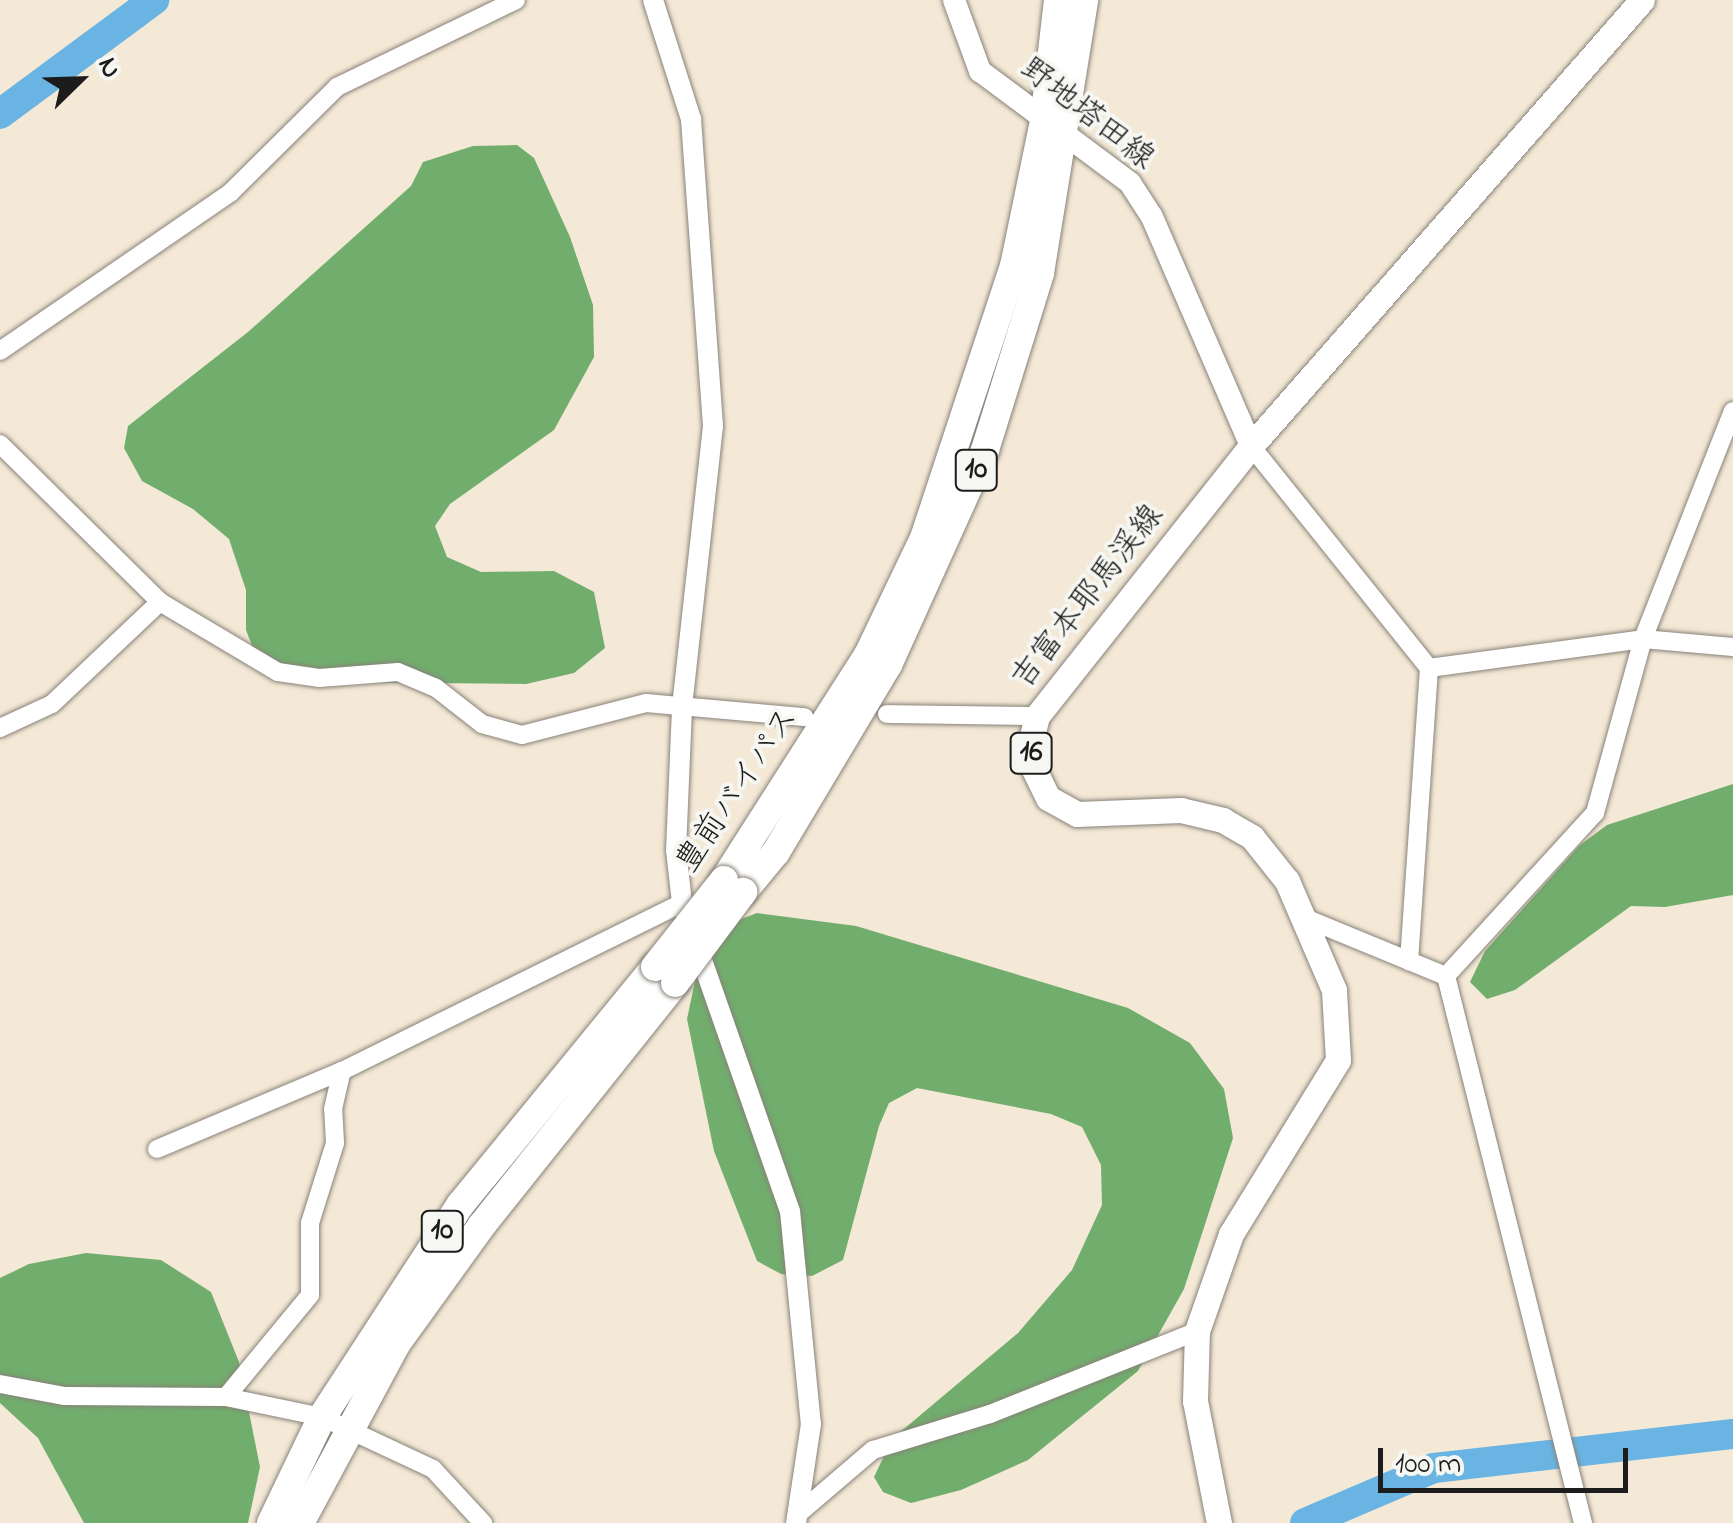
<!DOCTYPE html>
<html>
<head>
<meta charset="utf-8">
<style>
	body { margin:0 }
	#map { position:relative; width:1733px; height:1523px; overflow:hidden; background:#f4e8d6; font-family:"Indie Flower","Klee One",sans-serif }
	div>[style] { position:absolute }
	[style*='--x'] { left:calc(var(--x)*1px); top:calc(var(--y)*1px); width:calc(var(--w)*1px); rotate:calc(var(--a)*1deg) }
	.forest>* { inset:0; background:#71ad6d }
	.river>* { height:30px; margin:-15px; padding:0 15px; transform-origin:15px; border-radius:15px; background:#69b4e2 }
	.roads { filter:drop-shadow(0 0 2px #888279) drop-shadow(0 0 2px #888279) }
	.minor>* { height:18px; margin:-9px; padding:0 9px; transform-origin:9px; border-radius:9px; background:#fff }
	.tertiary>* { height:20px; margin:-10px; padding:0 10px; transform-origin:10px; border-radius:10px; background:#fff }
	.secondary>* { height:22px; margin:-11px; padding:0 11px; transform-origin:11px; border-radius:11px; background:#fff }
	.primary>* { height:25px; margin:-12.5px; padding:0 12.5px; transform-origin:12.5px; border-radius:12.5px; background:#fff }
	.trunk>* { height:28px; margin:-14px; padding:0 14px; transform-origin:14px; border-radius:14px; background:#fff }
	.bridges { filter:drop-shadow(0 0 2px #888279) drop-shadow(0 0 2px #888279) }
	.trunk-bridge>* { height:28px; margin:-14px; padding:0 14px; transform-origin:14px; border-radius:14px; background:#fff }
	span { translate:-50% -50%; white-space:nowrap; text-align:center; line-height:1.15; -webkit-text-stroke:8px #f6f6f2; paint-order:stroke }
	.shield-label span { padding:2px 8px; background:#f6f6f2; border:2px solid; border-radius:8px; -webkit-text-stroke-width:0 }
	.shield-label { font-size:30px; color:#1c1c1c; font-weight:700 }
	.street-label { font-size:32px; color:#1c1c1c }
	.north { position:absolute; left:30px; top:30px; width:100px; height:100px; -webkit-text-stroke:8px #f6f6f2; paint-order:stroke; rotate:67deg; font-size:28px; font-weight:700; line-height:40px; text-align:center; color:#1c1c1c }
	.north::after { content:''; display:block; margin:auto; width:35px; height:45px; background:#1c1c1c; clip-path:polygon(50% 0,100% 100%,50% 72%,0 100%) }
	.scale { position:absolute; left:1378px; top:1448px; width:250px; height:45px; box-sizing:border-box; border:5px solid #1c1c1c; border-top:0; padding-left:12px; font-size:30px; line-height:35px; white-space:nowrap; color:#1c1c1c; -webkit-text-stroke:8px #f6f6f2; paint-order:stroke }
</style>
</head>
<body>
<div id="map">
	<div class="forest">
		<div style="clip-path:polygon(517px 145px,534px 158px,570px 237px,593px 305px,594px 357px,554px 430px,450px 504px,435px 526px,447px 557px,481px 572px,554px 571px,594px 592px,605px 648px,574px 673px,526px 684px,319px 682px,261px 669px,246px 630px,246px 590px,229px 539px,193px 509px,142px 481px,124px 448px,128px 426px,248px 332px,411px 186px,423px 162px,473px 146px)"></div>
		<div style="clip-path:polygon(1733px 784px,1733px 895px,1665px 907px,1631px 906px,1515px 990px,1487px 999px,1470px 982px,1485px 951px,1580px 845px,1607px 825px)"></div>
		<div style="clip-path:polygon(757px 913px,856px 926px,1128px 1008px,1190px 1043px,1224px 1089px,1233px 1138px,1184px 1289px,1138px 1371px,1028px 1460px,961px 1490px,911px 1503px,883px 1492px,874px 1477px,892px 1439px,1018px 1333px,1072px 1270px,1102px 1205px,1101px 1165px,1082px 1127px,1051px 1114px,917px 1088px,889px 1103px,879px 1126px,843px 1260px,812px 1276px,781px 1274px,757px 1261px,714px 1151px,687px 1019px,705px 933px)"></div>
		<div style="clip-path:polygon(86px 1253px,161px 1260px,211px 1292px,239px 1362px,260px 1467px,248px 1523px,84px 1523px,38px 1438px,0 1403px,0 1278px,29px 1264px)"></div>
	</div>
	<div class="river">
		<div style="--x:0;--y:114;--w:192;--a:-36.5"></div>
		<div style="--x:1305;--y:1523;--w:140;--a:-23.1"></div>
		<div style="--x:1434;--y:1468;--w:301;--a:-6.5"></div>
	</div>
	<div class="roads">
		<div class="minor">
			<div style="--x:0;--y:351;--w:280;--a:-34.5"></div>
			<div style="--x:231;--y:192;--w:149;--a:-44.7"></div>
			<div style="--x:337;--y:87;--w:199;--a:-25.9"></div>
			<div style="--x:0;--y:444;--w:225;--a:44.6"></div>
			<div style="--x:160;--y:602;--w:137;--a:30.7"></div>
			<div style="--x:278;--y:672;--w:41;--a:8.3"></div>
			<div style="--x:319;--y:678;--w:79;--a:-4.3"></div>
			<div style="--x:398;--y:672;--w:41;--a:22.8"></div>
			<div style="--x:436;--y:688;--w:58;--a:38"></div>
			<div style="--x:482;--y:724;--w:41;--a:15.4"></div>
			<div style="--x:522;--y:735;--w:128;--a:-14.5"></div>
			<div style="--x:646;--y:703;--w:159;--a:5.1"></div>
			<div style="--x:1251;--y:446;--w:285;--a:51.3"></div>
			<div style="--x:1429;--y:668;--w:294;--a:93.9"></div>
			<div style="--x:1429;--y:668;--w:216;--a:-7.7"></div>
			<div style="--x:1643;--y:639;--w:90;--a:5.1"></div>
			<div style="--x:887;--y:714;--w:150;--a:0.8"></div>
			<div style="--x:0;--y:728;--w:57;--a:-24.8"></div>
			<div style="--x:52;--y:704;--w:149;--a:-43.4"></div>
			<div style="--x:1305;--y:918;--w:152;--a:22.4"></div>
			<div style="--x:1446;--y:976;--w:564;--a:75.94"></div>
			<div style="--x:1446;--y:976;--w:221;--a:-47.6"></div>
			<div style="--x:1595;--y:813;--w:180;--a:-74.6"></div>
			<div style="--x:1643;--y:639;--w:245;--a:-68.5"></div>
			<div style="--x:157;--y:1149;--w:201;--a:-22.9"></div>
			<div style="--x:342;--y:1071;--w:379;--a:-26.3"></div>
			<div style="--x:0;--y:1384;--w:66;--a:10.5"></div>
			<div style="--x:65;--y:1396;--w:161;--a:0.4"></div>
			<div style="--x:226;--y:1397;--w:98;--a:11.8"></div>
			<div style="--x:322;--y:1417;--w:123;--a:25.1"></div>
			<div style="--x:433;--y:1469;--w:74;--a:47.2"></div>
			<div style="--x:226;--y:1397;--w:132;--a:-50.5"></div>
			<div style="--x:310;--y:1295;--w:72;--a:-90"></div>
			<div style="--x:310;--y:1223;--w:84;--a:-72.6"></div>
			<div style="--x:335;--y:1143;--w:34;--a:-93"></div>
			<div style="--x:333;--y:1109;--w:39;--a:-77"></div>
			<div style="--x:798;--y:1514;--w:99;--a:-40.5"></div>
			<div style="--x:873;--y:1450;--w:122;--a:-17.1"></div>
			<div style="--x:990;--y:1414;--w:223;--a:-21.8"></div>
		</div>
		<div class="tertiary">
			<div style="--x:653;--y:0;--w:125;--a:72.3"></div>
			<div style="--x:691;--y:119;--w:308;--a:85.9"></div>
			<div style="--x:713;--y:426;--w:284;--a:96.3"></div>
			<div style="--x:682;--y:708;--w:142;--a:92.4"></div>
			<div style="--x:676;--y:850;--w:53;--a:83.5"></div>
			<div style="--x:682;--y:903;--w:326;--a:70.7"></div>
			<div style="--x:790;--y:1211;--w:214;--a:84.4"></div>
			<div style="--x:811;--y:1424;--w:100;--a:98.6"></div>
		</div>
		<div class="secondary">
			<div style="--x:954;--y:0;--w:76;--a:69.9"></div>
			<div style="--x:980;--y:71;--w:187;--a:36.7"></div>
			<div style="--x:1130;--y:183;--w:40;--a:57.1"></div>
			<div style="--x:1152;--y:217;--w:249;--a:66.6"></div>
		</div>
		<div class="primary">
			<div style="--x:1219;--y:1523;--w:124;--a:-101.1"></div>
			<div style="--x:1195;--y:1401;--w:70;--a:-88.4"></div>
			<div style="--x:1197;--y:1331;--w:103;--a:-70.7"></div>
			<div style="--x:1231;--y:1234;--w:204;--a:-58.4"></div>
			<div style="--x:1338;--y:1060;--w:70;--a:-93.3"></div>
			<div style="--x:1334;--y:990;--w:119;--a:-113.3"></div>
			<div style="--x:1287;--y:881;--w:56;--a:-128.5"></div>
			<div style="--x:1252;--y:837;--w:34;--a:-150"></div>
			<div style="--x:1223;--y:820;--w:43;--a:-166.6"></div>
			<div style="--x:1181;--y:810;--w:104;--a:177.8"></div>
			<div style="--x:1077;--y:814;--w:33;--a:-151"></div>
			<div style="--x:1048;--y:798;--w:32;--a:-116"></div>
			<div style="--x:1034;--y:769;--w:25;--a:-99"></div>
			<div style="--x:1030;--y:744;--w:29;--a:-76"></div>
			<div style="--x:1037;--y:716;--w:345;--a:-51.6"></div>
			<div style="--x:1251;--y:446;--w:593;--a:-48.76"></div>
		</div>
		<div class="trunk">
			<div style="--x:724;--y:880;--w:267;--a:-57.4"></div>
			<div style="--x:868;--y:655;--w:130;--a:-64.4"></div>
			<div style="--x:924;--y:538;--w:287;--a:-71.7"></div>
			<div style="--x:1014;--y:266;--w:148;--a:-78.3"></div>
			<div style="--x:1044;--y:121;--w:122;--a:-83.4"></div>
			<div style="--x:743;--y:892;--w:52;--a:-50.5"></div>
			<div style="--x:776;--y:852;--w:218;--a:-59.1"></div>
			<div style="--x:888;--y:665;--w:236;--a:-65.7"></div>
			<div style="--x:985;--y:450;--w:185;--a:-72.7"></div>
			<div style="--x:1040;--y:273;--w:277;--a:-80.8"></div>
			<div style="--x:271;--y:1523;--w:118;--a:-64.3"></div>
			<div style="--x:322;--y:1417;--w:254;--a:-56.9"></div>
			<div style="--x:461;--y:1204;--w:306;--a:-50.7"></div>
			<div style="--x:300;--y:1523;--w:204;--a:-61.7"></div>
			<div style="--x:397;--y:1343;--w:145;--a:-54.2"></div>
			<div style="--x:482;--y:1225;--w:310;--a:-51.4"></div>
		</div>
	</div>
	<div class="bridges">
		<div class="trunk-bridge">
			<div style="--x:655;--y:967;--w:111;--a:-51.6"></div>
			<div style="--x:675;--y:983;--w:114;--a:-53.2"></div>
		</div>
	</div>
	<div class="shield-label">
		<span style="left:976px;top:470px">10</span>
		<span style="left:1031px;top:753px">16</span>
		<span style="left:442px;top:1231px">10</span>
	</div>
	<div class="street-label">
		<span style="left:1086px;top:115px;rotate:38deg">野地塔田線</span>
		<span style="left:1089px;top:598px;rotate:-52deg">吉富本耶馬渓線</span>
		<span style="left:739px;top:791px;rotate:-56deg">豊前バイパス</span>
	</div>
	<div class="north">N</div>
	<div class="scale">100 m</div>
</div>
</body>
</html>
